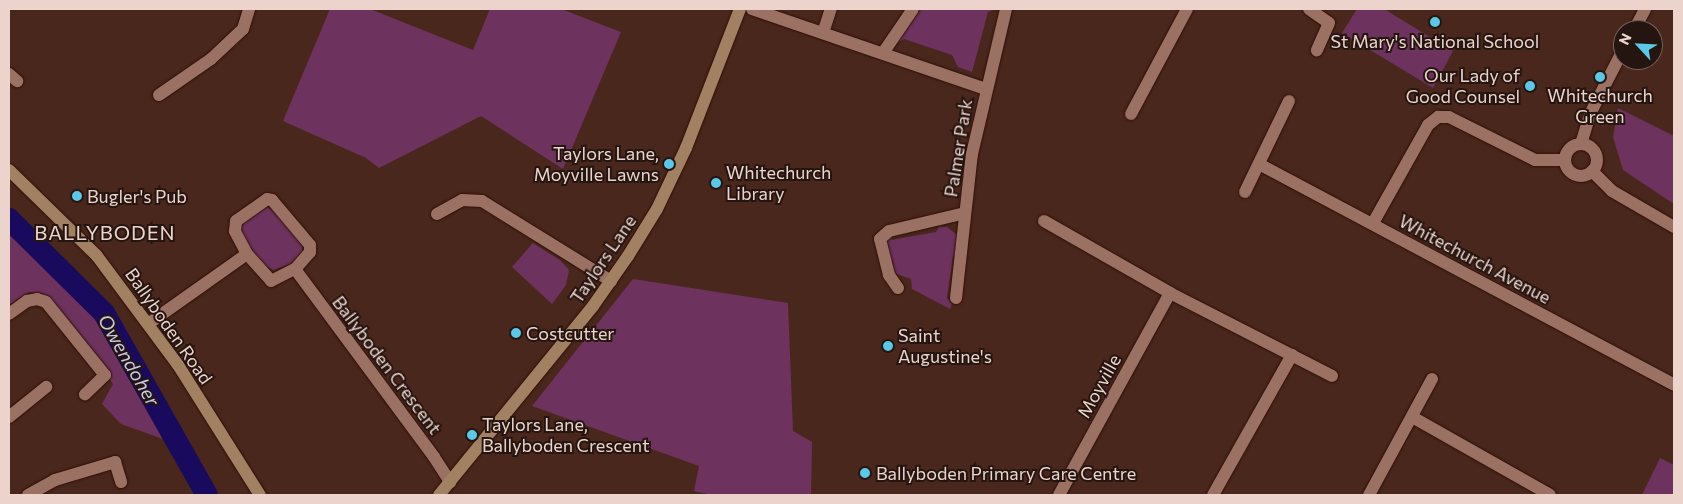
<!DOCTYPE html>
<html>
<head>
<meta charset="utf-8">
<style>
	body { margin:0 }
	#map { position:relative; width:1683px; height:504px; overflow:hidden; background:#4a271c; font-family:Commissioner,sans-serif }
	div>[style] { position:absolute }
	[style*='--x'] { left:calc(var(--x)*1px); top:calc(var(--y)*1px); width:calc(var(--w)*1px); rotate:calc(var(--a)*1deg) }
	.green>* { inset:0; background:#6d325d }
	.river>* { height:22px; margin:-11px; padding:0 11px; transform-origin:11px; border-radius:11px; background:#1a0a5e }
	.roads { filter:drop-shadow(0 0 1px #2f0e05) drop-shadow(0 0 1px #2f0e05) }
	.minor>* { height:12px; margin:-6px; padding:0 6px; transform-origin:6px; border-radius:6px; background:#9b7164 }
	.minor>.ring { margin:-6px; padding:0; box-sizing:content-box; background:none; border:12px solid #9b7164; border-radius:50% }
	.secondary>* { height:12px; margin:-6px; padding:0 6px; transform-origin:6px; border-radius:6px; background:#a28162 }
	.dots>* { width:14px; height:14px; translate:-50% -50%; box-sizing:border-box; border:2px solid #251510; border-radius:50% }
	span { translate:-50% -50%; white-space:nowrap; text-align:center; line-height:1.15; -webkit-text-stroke:4px #251510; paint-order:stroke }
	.poi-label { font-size:18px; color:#ecd4cd }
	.right { translate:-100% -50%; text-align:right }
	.left { translate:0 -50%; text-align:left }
	.street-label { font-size:18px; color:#ecd4cd }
	.water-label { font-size:19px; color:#c6cae6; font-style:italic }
	.quarter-label { font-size:20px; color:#ecd4cd; letter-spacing:1px }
	.frame { position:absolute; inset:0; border:10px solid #ecd4cd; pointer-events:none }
	.north { position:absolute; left:1613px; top:20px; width:50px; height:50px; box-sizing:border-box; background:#251510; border:1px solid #75615c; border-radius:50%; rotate:295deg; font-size:14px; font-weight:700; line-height:20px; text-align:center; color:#ecd4cd }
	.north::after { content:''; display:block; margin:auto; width:18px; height:22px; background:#5ac8e6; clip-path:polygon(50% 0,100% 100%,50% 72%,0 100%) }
</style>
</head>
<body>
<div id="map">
	<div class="green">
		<div style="clip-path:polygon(330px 9px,370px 9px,473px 50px,490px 9px,561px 9px,621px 32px,563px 169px,481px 116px,379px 168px,366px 158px,283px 121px)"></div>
		<div style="clip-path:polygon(921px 9px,995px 9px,988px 12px,972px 72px,958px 67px,952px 55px,904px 39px,894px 45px)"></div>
		<div style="clip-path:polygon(1357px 9px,1384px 9px,1453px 51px,1433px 88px,1342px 33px)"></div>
		<div style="clip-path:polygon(1618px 108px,1674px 136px,1674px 204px,1623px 170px,1613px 137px)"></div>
		<div style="clip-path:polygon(267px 207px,277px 213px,302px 245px,302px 254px,290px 264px,273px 270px,262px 263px,243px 239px,240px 224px,251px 214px)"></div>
		<div style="clip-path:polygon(9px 215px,88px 297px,163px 439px,121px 424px,102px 404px,113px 384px,51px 299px,42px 293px,29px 292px,9px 305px)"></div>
		<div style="clip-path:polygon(939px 227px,947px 227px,957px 235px,959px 252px,953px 256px,947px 298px,952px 304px,950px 309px,912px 289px,911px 279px,894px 273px,893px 261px,885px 255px,886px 241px,890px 236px,892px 240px,936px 232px)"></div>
		<div style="clip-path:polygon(533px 243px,560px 260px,569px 270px,566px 285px,552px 304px,512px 267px)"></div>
		<div style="clip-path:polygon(633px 279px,788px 303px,793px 431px,812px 442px,811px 495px,712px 495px,694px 491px,699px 466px,532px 406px)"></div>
		<div style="clip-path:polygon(1660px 458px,1674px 465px,1674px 495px,1642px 495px)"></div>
	</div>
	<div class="river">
		<div style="--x:9;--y:219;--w:134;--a:44.7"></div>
		<div style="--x:104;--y:313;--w:209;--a:60.5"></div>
	</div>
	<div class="roads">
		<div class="minor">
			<div style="--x:752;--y:9;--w:247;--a:18.9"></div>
			<div style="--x:1309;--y:9;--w:24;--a:35"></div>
			<div style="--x:1329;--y:23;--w:30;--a:114"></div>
			<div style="--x:1634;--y:30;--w:24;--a:-62"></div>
			<div style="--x:823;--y:33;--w:25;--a:-72"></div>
			<div style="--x:883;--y:53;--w:53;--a:-55.7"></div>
			<div style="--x:9;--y:74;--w:11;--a:41"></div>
			<div style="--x:159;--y:95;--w:63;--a:-34.7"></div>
			<div style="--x:211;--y:59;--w:44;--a:-43.2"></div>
			<div style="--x:243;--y:29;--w:21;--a:-73"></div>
			<div style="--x:1131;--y:114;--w:119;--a:-61.9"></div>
			<div style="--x:1581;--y:144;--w:31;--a:-73"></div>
			<div style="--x:1590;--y:114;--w:72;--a:-62.7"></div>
			<div class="ring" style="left:1565px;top:144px;width:20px;height:20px"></div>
			<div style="--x:1259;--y:164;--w:470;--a:28"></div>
			<div style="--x:1592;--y:171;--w:28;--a:45"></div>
			<div style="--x:1612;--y:191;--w:72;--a:30.1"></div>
			<div style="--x:1245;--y:192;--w:101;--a:-64.2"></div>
			<div style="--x:437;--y:214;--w:29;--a:-29"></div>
			<div style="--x:462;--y:200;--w:20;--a:3"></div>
			<div style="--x:482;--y:201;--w:152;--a:31.8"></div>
			<div style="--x:1044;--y:221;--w:145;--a:29.7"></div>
			<div style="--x:1170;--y:293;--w:182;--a:27.1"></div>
			<div style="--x:1373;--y:223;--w:112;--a:-60.7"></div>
			<div style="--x:1428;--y:125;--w:13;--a:-39"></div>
			<div style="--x:1438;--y:117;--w:11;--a:0"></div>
			<div style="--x:1449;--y:117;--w:96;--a:26.6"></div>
			<div style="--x:1535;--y:160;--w:30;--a:0"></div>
			<div style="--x:247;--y:254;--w:26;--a:-118"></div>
			<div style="--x:235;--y:231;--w:10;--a:-84"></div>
			<div style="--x:236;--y:221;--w:38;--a:-35"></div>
			<div style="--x:267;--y:199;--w:5;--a:11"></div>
			<div style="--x:272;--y:200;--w:59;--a:49.8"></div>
			<div style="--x:310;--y:245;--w:7;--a:90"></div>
			<div style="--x:310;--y:252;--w:23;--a:131"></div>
			<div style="--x:898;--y:288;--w:16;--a:-125"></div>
			<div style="--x:889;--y:275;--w:37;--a:-104"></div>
			<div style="--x:880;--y:239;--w:12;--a:-42"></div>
			<div style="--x:889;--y:231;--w:78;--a:-13.3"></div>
			<div style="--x:956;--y:298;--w:145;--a:-83.7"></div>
			<div style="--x:972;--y:154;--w:149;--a:-76.8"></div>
			<div style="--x:9;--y:314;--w:22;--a:-36"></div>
			<div style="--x:27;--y:301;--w:10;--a:-11"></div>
			<div style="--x:37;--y:299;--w:9;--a:18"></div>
			<div style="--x:46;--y:302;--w:94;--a:51.1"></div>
			<div style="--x:105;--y:375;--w:28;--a:136"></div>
			<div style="--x:148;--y:324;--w:121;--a:-35.3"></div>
			<div style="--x:247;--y:254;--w:36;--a:48"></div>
			<div style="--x:271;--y:281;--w:27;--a:-27"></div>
			<div style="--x:295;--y:269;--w:234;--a:53.5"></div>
			<div style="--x:434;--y:457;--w:30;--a:57"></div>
			<div style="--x:9;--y:417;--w:48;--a:-39"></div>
			<div style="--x:1414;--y:418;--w:156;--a:29.5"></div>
			<div style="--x:28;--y:495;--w:31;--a:-29"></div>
			<div style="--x:55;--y:480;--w:63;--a:-16.7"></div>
			<div style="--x:115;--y:462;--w:21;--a:73"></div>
			<div style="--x:1059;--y:495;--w:230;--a:-61.2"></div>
			<div style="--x:1213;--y:495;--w:161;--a:-60.6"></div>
			<div style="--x:1369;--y:495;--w:132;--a:-61.5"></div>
		</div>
		<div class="secondary">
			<div style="--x:9;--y:170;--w:123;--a:44.3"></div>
			<div style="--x:97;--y:256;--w:136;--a:53.4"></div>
			<div style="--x:178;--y:365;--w:154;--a:57.8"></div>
			<div style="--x:439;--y:495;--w:244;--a:-50.8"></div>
			<div style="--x:593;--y:306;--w:61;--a:-55"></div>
			<div style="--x:628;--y:256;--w:55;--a:-58.3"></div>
			<div style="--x:657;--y:209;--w:68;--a:-64.6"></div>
			<div style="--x:686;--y:148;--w:149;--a:-68.8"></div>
		</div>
	</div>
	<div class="dots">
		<div style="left:1435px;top:22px;background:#5ac8e6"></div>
		<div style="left:1600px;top:77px;background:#5ac8e6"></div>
		<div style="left:1530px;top:86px;background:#5ac8e6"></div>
		<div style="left:669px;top:164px;background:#5ac8e6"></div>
		<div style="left:716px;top:183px;background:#5ac8e6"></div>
		<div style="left:77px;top:196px;background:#5ac8e6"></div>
		<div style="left:516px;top:333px;background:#5ac8e6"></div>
		<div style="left:888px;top:346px;background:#5ac8e6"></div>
		<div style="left:472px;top:435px;background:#5ac8e6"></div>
		<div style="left:865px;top:473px;background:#5ac8e6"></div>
	</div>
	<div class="poi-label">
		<span style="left:1435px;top:41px">St Mary's National School</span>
		<span class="right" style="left:1520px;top:86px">Our Lady of<br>Good Counsel</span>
		<span style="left:1600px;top:106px">Whitechurch<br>Green</span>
		<span class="right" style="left:659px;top:164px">Taylors Lane,<br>Moyville Lawns</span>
		<span class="left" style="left:726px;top:183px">Whitechurch<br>Library</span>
		<span class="left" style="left:87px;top:196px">Bugler's Pub</span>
		<span class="left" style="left:526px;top:333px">Costcutter</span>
		<span class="left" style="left:898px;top:346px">Saint<br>Augustine's</span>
		<span class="left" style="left:482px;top:435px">Taylors Lane,<br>Ballyboden Crescent</span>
		<span class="left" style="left:876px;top:473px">Ballyboden Primary Care Centre</span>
	</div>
	<div class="street-label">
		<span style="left:958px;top:148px;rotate:-81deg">Palmer Park</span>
		<span style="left:603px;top:259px;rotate:-56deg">Taylors Lane</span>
		<span style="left:1475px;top:259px;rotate:28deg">Whitechurch Avenue</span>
		<span style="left:169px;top:326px;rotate:55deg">Ballyboden Road</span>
		<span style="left:387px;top:365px;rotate:53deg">Ballyboden Crescent</span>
		<span style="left:1099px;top:386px;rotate:-61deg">Moyville</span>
	</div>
	<div class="water-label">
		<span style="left:129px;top:360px;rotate:60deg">Owendoher</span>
	</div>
	<div class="quarter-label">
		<span style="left:105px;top:232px">BALLYBODEN</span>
	</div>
	<div class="frame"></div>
	<div class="north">N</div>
</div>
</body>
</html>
